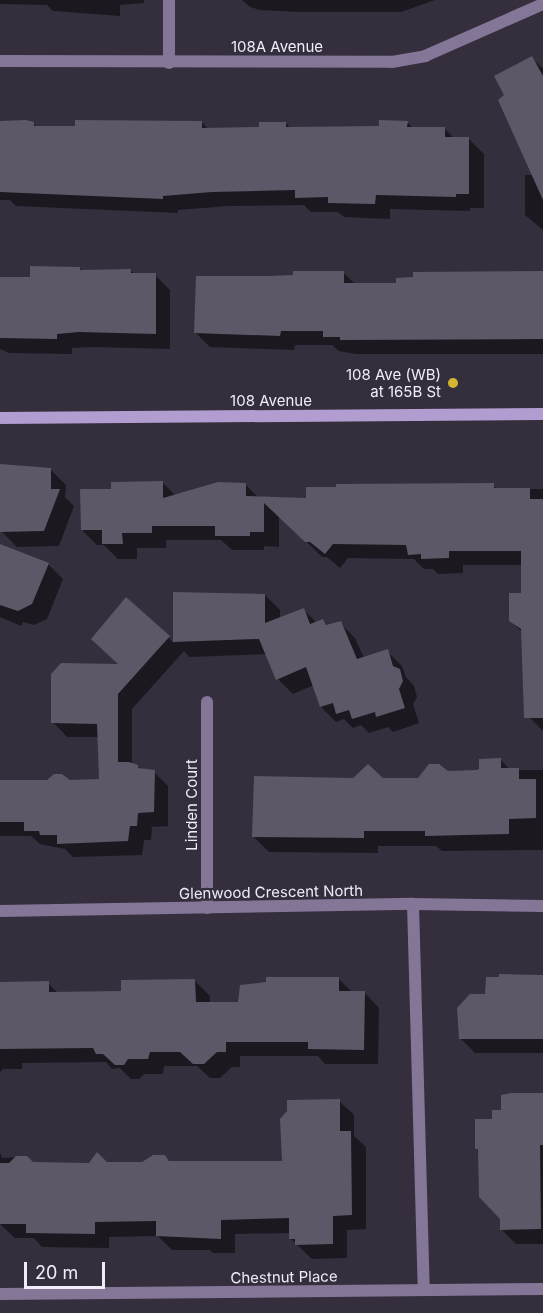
<!DOCTYPE html>
<html>
<head>
<meta charset="utf-8">
<style>
	body { margin:0 }
	#map { position:relative; width:543px; height:1313px; overflow:hidden; background:#342e3d; font-family:Inter,sans-serif }
	div>[style] { position:absolute }
	[style*='--x'] { left:calc(var(--x)*1px); top:calc(var(--y)*1px); width:calc(var(--w)*1px); rotate:calc(var(--a)*1deg) }
	.shadow>* { inset:0; background:#0007 }
	.building>* { inset:0; background:#5d5767 }
	.street>* { height:12px; margin:-6px; padding:0 6px; transform-origin:6px; border-radius:6px; background:#847697 }
	.secondary>* { height:12px; margin:-6px; padding:0 6px; transform-origin:6px; border-radius:6px; background:#b29dd0 }
	.dots>* { width:16px; height:16px; translate:-50% -50%; box-sizing:border-box; border:3px solid #342e3d; border-radius:50% }
	span { translate:-50% -50%; white-space:nowrap; text-align:center; line-height:1.15; -webkit-text-stroke:4.5px #342e3d; paint-order:stroke }
	.street-label { font-size:15px; color:#f0edf7 }
	.poi-label { font-size:15px; color:#f0edf7 }
	.right { translate:-100% -50%; text-align:right }
	.scale { position:absolute; left:24px; top:1262px; width:81px; height:27px; box-sizing:border-box; border:3px solid #f0edf7; border-top:0; padding-left:8px; font-size:18px; line-height:21px; white-space:nowrap; color:#f0edf7; -webkit-text-stroke:4px #342e3d; paint-order:stroke }
</style>
</head>
<body>
<div id="map">
	<div class="shadow">
		<div style="clip-path:polygon(0 0,144px 0,144px 3px,120px 5px,120px 16px,53px 11px,47px 5px,0 4px)"></div>
		<div style="clip-path:polygon(242px 0,435px 0,401px 12px,300px 12px,260px 10px,250px 7px)"></div>
		<div style="clip-path:polygon(532px 58px,543px 69px,543px 230px,525px 215px,525px 175px,533px 175px,506px 96px)"></div>
		<div style="clip-path:polygon(0 121px,33px 123px,38px 128px,202px 122px,209px 130px,249px 130px,286px 123px,290px 128px,381px 128px,407px 122px,414px 129px,445px 129px,455px 139px,469px 139px,484px 154px,484px 208px,470px 208px,470px 211px,390px 209px,390px 219px,344px 217px,338px 212px,311px 212px,304px 205px,228px 206px,178px 210px,178px 213px,16px 206px,10px 200px,0 200px)"></div>
		<div style="clip-path:polygon(79px 268px,83px 271px,131px 270px,135px 275px,155px 275px,170px 290px,170px 349px,95px 347px,72px 348px,72px 354px,9px 353px,0 349px,0 279px,32px 279px)"></div>
		<div style="clip-path:polygon(343px 272px,356px 285px,398px 285px,543px 272px,543px 354px,356px 354px,339px 351px,332px 345px,295px 345px,294px 350px,210px 347px,196px 333px,269px 278px)"></div>
		<div style="clip-path:polygon(0 466px,51px 470px,66px 485px,65px 497px,74px 506px,59px 546px,17px 547px,2px 532px)"></div>
		<div style="clip-path:polygon(163px 483px,176px 496px,245px 484px,259px 498px,307px 500px,493px 485px,497px 489px,543px 489px,543px 731px,527px 715px,523px 633px,510px 620px,523px 594px,523px 565px,463px 565px,463px 573px,438px 574px,433px 569px,424px 569px,414px 559px,348px 558px,340px 568px,327px 557px,322px 557px,279px 515px,279px 547px,264px 546px,264px 550px,232px 550px,221px 540px,166px 540px,166px 548px,137px 548px,137px 559px,118px 559px,104px 545px,97px 545px,82px 530px,112px 491px)"></div>
		<div style="clip-path:polygon(0 546px,48px 564px,63px 579px,47px 619px,34px 625px,23px 622px,21px 626px,0 617px)"></div>
		<div style="clip-path:polygon(174px 594px,265px 595px,280px 610px,280px 619px,304px 610px,317px 623px,322px 620px,328px 626px,340px 623px,355px 638px,364px 658px,387px 651px,402px 666px,406px 677px,414px 686px,417px 697px,413px 704px,419px 723px,393px 732px,388px 727px,369px 733px,361px 725px,353px 728px,344px 719px,336px 722px,321px 707px,314px 685px,293px 694px,278px 679px,267px 654px,189px 657px,184px 651px,132px 709px,132px 765px,140px 770px,154px 772px,168px 786px,168px 826px,152px 827px,151px 840px,144px 840px,142px 855px,73px 857px,65px 849px,40px 844px,31px 836px,0 836px,0 780px,101px 781px,99px 737px,67px 737px,53px 722px,120px 665px,126px 599px,174px 643px)"></div>
		<div style="clip-path:polygon(501px 760px,510px 770px,543px 770px,543px 850px,442px 851px,436px 846px,378px 846px,378px 853px,269px 852px,254px 837px,255px 777px,419px 779px,447px 772px,476px 772px)"></div>
		<div style="clip-path:polygon(543px 977px,543px 1053px,475px 1053px,461px 1039px,486px 996px)"></div>
		<div style="clip-path:polygon(338px 978px,352px 992px,364px 992px,379px 1008px,378px 1064px,325px 1064px,318px 1056px,240px 1056px,240px 1067px,232px 1067px,220px 1078px,210px 1078px,197px 1066px,164px 1066px,163px 1074px,144px 1074px,139px 1079px,131px 1079px,120px 1068px,112px 1069px,106px 1062px,22px 1063px,22px 1069px,3px 1069px,0 1072px,0 983px,48px 983px,59px 994px,123px 993px,195px 981px,210px 996px,210px 1003px,240px 1003px)"></div>
		<div style="clip-path:polygon(543px 1094px,543px 1244px,516px 1244px,501px 1229px,501px 1218px,477px 1148px,493px 1120px,502px 1112px)"></div>
		<div style="clip-path:polygon(339px 1101px,354px 1115px,354px 1136px,366px 1147px,366px 1229px,347px 1230px,347px 1258px,312px 1259px,290px 1238px,290px 1233px,235px 1234px,235px 1253px,213px 1253px,210px 1250px,172px 1250px,158px 1236px,109px 1237px,109px 1248px,42px 1247px,34px 1238px,15px 1238px,0 1224px,0 1152px,2px 1158px,26px 1157px,33px 1164px,143px 1164px,165px 1156px,171px 1163px,284px 1163px)"></div>
	</div>
	<div class="building">
		<div style="clip-path:polygon(532px 56px,543px 76px,543px 200px,498px 100px,504px 95px,494px 76px)"></div>
		<div style="clip-path:polygon(26px 120px,34px 122px,34px 126px,75px 126px,75px 120px,202px 121px,202px 128px,259px 127px,259px 122px,286px 122px,286px 127px,379px 126px,379px 120px,408px 121px,407px 127px,445px 127px,445px 137px,469px 137px,469px 194px,456px 194px,456px 197px,376px 195px,375px 204px,328px 203px,328px 197px,295px 198px,295px 190px,212px 192px,163px 196px,163px 199px,0 192px,0 121px)"></div>
		<div style="clip-path:polygon(30px 266px,80px 267px,80px 270px,131px 269px,131px 273px,156px 273px,156px 334px,79px 332px,57px 334px,57px 339px,0 338px,0 277px,30px 277px)"></div>
		<div style="clip-path:polygon(293px 271px,344px 271px,344px 283px,396px 283px,396px 278px,413px 277px,413px 272px,543px 271px,543px 339px,340px 340px,340px 337px,323px 337px,323px 331px,281px 331px,280px 336px,194px 333px,196px 276px,269px 276px,293px 275px)"></div>
		<div style="clip-path:polygon(0 464px,51px 468px,51px 489px,60px 489px,44px 531px,0 532px)"></div>
		<div style="clip-path:polygon(163px 481px,163px 498px,218px 482px,246px 483px,246px 496px,306px 498px,306px 487px,336px 487px,336px 484px,494px 483px,494px 488px,530px 488px,530px 499px,543px 499px,543px 718px,524px 718px,521px 629px,509px 621px,509px 593px,521px 593px,521px 551px,449px 551px,449px 558px,421px 559px,421px 554px,408px 555px,406px 545px,333px 544px,325px 554px,310px 542px,305px 542px,264px 503px,264px 532px,250px 532px,250px 536px,215px 536px,215px 526px,152px 526px,152px 533px,122px 533px,123px 544px,102px 544px,102px 530px,81px 530px,80px 489px,111px 489px,111px 482px)"></div>
		<div style="clip-path:polygon(0 544px,49px 563px,32px 604px,18px 611px,0 605px)"></div>
		<div style="clip-path:polygon(173px 592px,265px 594px,265px 623px,304px 608px,310px 624px,323px 619px,326px 625px,341px 621px,357px 659px,388px 649px,393px 666px,400px 669px,403px 681px,399px 689px,405px 708px,376px 717px,375px 712px,352px 719px,349px 710px,336px 714px,333px 703px,320px 707px,306px 667px,276px 680px,259px 639px,173px 642px)"></div>
		<div style="clip-path:polygon(126px 597px,170px 636px,118px 694px,118px 762px,129px 762px,138px 765px,138px 768px,155px 770px,154px 812px,138px 813px,137px 826px,130px 826px,128px 841px,57px 844px,57px 835px,40px 835px,39px 831px,24px 831px,24px 822px,0 822px,0 780px,47px 780px,54px 774px,62px 774px,70px 780px,99px 779px,97px 724px,51px 723px,51px 674px,61px 663px,118px 664px,91px 639px)"></div>
		<div style="clip-path:polygon(501px 758px,501px 768px,519px 768px,519px 779px,536px 779px,536px 818px,509px 819px,509px 834px,425px 836px,425px 831px,364px 831px,364px 838px,252px 837px,254px 776px,353px 778px,368px 764px,383px 778px,418px 778px,429px 764px,439px 764px,448px 771px,476px 770px,479px 769px,479px 759px)"></div>
		<div style="clip-path:polygon(499px 974px,543px 975px,543px 1039px,459px 1039px,457px 1008px,470px 994px,485px 994px,486px 977px,499px 977px)"></div>
		<div style="clip-path:polygon(266px 977px,339px 977px,339px 991px,365px 991px,364px 1050px,308px 1049px,308px 1042px,226px 1042px,226px 1052px,217px 1052px,204px 1064px,193px 1064px,180px 1052px,150px 1052px,148px 1059px,128px 1059px,124px 1065px,115px 1065px,103px 1054px,96px 1054px,93px 1048px,0 1049px,0 982px,49px 981px,49px 992px,121px 991px,121px 980px,195px 979px,196px 1002px,238px 1002px,240px 985px,266px 982px)"></div>
		<div style="clip-path:polygon(511px 1093px,543px 1093px,543px 1145px,540px 1145px,541px 1229px,500px 1230px,500px 1219px,479px 1197px,478px 1149px,475px 1149px,475px 1119px,492px 1119px,492px 1110px,501px 1110px,501px 1095px)"></div>
		<div style="clip-path:polygon(340px 1099px,340px 1131px,351px 1131px,352px 1215px,333px 1216px,333px 1244px,295px 1245px,295px 1239px,289px 1239px,289px 1218px,221px 1220px,221px 1239px,156px 1236px,156px 1221px,95px 1222px,95px 1234px,26px 1233px,26px 1224px,0 1224px,0 1163px,9px 1163px,16px 1156px,27px 1156px,33px 1162px,89px 1163px,97px 1152px,107px 1162px,142px 1162px,153px 1155px,165px 1155px,169px 1161px,282px 1161px,280px 1119px,287px 1111px,287px 1100px)"></div>
	</div>
	<div class="street">
		<div style="--x:0;--y:61;--w:392;--a:0.1"></div>
		<div style="--x:392;--y:62;--w:34;--a:-10"></div>
		<div style="--x:425;--y:56;--w:129;--a:-23.8"></div>
		<div style="--x:169;--y:63;--w:63;--a:-90"></div>
		<div style="--x:207;--y:702;--w:206;--a:90"></div>
		<div style="--x:413;--y:904;--w:386;--a:88.4"></div>
		<div style="--x:0;--y:911;--w:413;--a:-1"></div>
		<div style="--x:413;--y:904;--w:130;--a:0.9"></div>
		<div style="--x:0;--y:1294;--w:543;--a:-0.53"></div>
	</div>
	<div class="secondary">
		<div style="--x:0;--y:418;--w:543;--a:-0.42"></div>
	</div>
	<div class="dots">
		<div style="left:453px;top:383px;background:#d6b534"></div>
	</div>
	<div class="street-label">
		<span style="left:277px;top:47px">108A Avenue</span>
		<span style="left:271px;top:401px">108 Avenue</span>
		<span style="left:192px;top:805px;rotate:-90deg">Linden Court</span>
		<span style="left:271px;top:892px;rotate:-1deg">Glenwood Crescent North</span>
		<span style="left:284px;top:1277px;rotate:-1deg">Chestnut Place</span>
	</div>
	<div class="poi-label">
		<span class="right" style="left:441px;top:383px">108 Ave (WB)<br>at 165B St</span>
	</div>
	<div class="scale">20 m</div>
</div>
</body>
</html>
